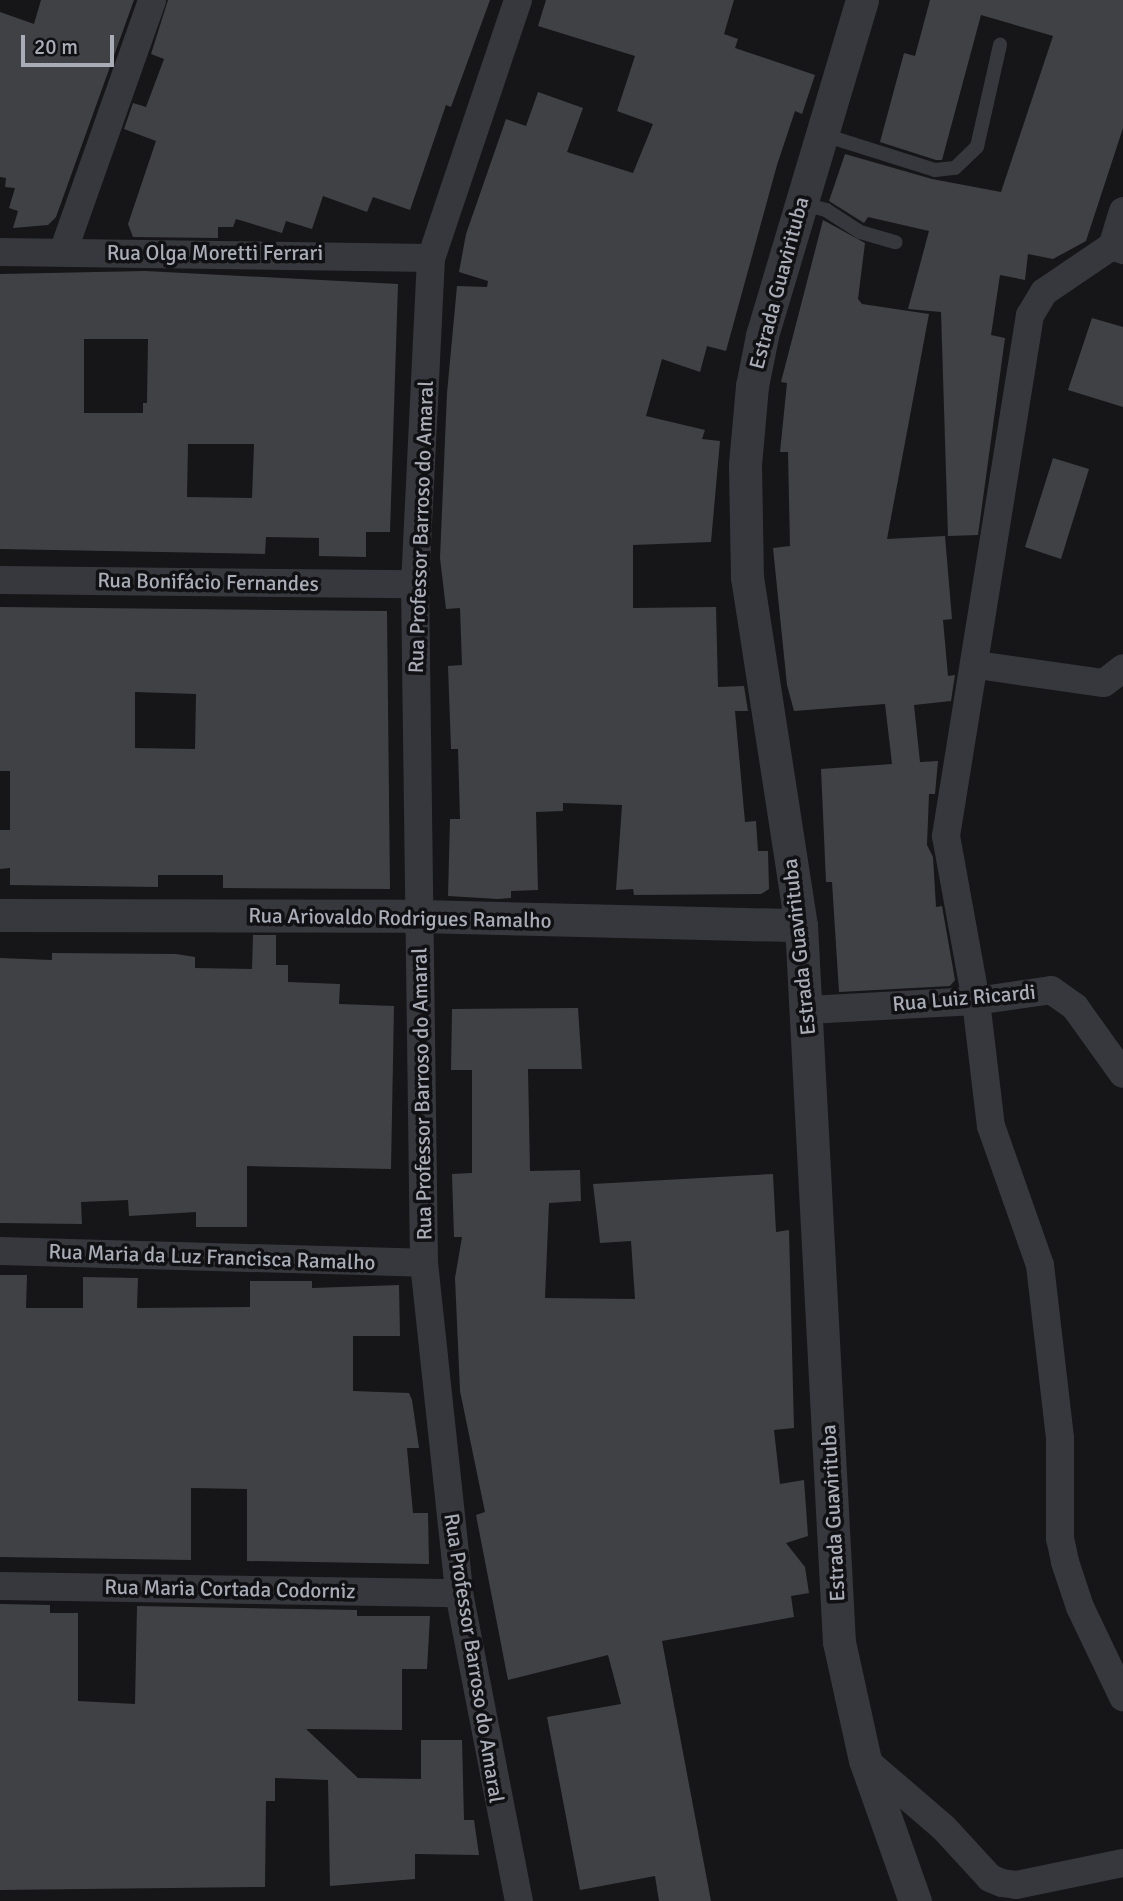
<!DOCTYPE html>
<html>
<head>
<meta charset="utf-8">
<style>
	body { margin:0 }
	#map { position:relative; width:1123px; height:1901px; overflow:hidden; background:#161618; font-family:Signika,sans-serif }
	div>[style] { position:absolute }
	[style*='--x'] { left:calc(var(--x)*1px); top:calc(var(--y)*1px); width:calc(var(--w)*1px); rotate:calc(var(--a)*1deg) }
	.building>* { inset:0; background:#404145 }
	.service>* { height:14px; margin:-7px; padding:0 7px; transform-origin:7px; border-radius:7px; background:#37383d }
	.minor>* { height:28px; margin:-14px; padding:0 14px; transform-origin:14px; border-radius:14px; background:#37383d }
	.tertiary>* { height:33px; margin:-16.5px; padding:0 16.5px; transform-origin:16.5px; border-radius:16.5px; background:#37383d }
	span { translate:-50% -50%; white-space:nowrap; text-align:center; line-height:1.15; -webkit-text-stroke:7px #111113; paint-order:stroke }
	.street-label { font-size:21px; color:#a8adb8 }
	.scale { position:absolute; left:21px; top:35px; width:93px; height:32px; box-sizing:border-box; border:4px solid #a8adb8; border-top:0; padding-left:9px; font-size:21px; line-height:24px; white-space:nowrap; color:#a8adb8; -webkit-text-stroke:5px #111113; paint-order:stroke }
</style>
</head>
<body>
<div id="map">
	<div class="building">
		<div style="clip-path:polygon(41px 0,134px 0,56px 217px,48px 225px,13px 228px,18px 211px,9px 208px,15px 188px,5px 187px,6px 178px,0 177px,0 12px,34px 24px)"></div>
		<div style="clip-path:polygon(168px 0,490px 0,451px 107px,446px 105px,410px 210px,373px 197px,367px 212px,323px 196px,312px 229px,286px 221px,282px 233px,236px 219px,233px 227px,218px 227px,218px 238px,133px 237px,128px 224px,156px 141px,124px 129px,133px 103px,146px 107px,164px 59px,151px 54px)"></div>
		<div style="clip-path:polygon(546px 0,734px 0,724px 34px,738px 39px,735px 48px,815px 75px,802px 114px,795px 111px,777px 165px,726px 351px,707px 346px,700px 372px,662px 359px,646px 416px,705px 430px,702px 439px,720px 441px,711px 542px,633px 545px,633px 608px,716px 607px,718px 687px,744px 686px,748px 711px,735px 711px,745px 822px,756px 821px,758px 851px,768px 851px,769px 889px,761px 894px,634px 895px,633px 889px,616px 890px,622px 805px,563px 803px,563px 811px,536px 812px,538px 890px,511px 891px,511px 898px,498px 899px,448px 896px,450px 819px,460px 819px,458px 749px,451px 749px,448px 666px,462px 665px,460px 608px,446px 609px,440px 558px,447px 393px,457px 286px,487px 287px,488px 281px,459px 272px,466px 234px,506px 119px,526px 126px,538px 92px,583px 108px,567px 152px,633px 173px,653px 124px,617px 111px,635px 56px,538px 26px)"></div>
		<div style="clip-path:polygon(930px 0,1123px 0,1123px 128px,1086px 241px,1053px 259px,1028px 254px,1025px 280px,1000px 275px,991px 335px,1005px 338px,978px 535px,948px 536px,941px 312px,908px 309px,929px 231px,868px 217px,864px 223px,829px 201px,845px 154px,932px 179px,1001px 192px,1053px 36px,981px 15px,942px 160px,936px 160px,880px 142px,904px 53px,915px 56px)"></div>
		<div style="clip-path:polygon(823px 220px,865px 243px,858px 299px,862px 304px,929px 314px,887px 539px,945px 536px,952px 619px,943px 620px,948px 676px,955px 675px,951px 701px,914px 705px,920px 762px,938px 761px,935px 794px,929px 794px,927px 845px,933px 857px,936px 907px,942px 906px,955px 980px,950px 986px,839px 992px,832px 882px,826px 882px,821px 769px,892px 764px,885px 704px,794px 711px,787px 685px,773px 548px,790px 546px,788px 452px,780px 452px,787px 383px,781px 382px)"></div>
		<div style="clip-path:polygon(evenodd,145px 271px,398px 284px,390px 532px,366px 532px,366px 557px,319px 556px,319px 538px,266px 537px,265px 554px,0 549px,0 274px,145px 271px,84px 339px,148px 339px,147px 403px,143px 403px,143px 413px,84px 413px,84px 339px,145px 271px,188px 444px,254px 444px,252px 498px,187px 497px,188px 444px)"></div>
		<div style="clip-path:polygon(1092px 318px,1123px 327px,1123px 407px,1068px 390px)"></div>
		<div style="clip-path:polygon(1053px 458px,1089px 469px,1061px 559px,1025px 547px)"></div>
		<div style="clip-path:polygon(evenodd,0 607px,387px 611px,390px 889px,223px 888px,223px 875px,158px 875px,158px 887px,10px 885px,10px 868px,0 869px,0 830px,10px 830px,10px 771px,0 771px,0 607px,135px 692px,196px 694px,195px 749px,135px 748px,135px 692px)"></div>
		<div style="clip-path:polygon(253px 935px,276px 935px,276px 965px,288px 965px,288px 982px,340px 984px,339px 1004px,394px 1006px,391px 1169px,247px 1166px,247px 1227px,196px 1227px,196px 1212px,129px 1216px,128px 1200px,81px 1202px,82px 1224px,0 1223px,0 958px,52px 960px,52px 953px,176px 954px,195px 957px,195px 968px,252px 969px)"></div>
		<div style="clip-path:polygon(578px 1008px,582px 1069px,528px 1069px,530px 1171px,580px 1170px,581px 1201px,549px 1203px,545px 1298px,635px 1299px,631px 1241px,600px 1243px,593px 1184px,773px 1174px,776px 1232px,789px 1230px,794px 1428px,774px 1430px,780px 1484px,804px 1480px,808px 1536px,786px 1543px,805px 1567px,809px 1593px,791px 1596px,794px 1617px,662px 1641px,711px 1901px,659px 1901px,655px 1876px,580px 1890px,547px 1717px,621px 1704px,608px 1655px,508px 1680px,476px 1515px,485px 1512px,460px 1391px,455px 1278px,462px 1237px,454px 1237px,452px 1174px,472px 1173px,472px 1070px,451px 1070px,452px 1009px)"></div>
		<div style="clip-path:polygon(0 1275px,27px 1275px,26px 1308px,83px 1308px,83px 1277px,138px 1278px,137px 1308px,250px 1307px,250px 1281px,312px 1281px,312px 1288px,399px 1285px,400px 1336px,353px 1336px,353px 1391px,409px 1393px,412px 1400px,419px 1448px,407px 1448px,413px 1513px,428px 1513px,429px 1564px,247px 1561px,247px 1489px,191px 1488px,191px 1560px,0 1557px)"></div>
		<div style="clip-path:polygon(0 1604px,50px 1605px,50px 1613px,78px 1613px,78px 1701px,135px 1704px,137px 1606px,357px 1610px,357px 1616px,430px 1616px,427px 1669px,402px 1669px,402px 1730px,306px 1729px,358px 1778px,421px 1779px,421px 1740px,462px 1740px,464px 1820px,474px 1820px,479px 1855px,415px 1854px,415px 1879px,330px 1886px,328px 1780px,275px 1778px,275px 1801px,266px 1801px,265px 1887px,0 1890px)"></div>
	</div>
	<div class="service">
		<div style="--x:821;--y:134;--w:120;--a:17.5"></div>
		<div style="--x:935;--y:170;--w:20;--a:-6"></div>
		<div style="--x:955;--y:168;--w:30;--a:-44"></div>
		<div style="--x:977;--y:147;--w:105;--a:-77.3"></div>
		<div style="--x:801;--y:204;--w:26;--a:13"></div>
		<div style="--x:826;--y:210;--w:40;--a:32.9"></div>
		<div style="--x:860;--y:232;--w:37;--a:16"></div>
	</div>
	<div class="minor">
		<div style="--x:518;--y:0;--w:272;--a:108.6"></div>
		<div style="--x:431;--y:258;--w:326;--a:92.8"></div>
		<div style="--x:415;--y:584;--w:679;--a:89.24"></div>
		<div style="--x:424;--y:1263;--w:332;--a:83.9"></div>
		<div style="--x:459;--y:1593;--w:314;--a:79"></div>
		<div style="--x:1123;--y:211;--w:37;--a:107"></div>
		<div style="--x:1112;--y:246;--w:12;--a:20"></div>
		<div style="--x:1112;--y:246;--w:82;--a:145.9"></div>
		<div style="--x:1044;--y:292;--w:27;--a:121"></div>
		<div style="--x:1030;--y:315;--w:528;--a:99.16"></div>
		<div style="--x:946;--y:836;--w:168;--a:79.7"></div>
		<div style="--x:976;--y:1001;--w:126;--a:83.2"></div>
		<div style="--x:991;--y:1126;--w:147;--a:70.6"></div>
		<div style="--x:1040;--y:1265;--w:174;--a:83.4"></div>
		<div style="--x:1060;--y:1438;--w:100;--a:90"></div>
		<div style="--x:1060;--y:1538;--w:25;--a:78"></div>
		<div style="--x:1065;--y:1562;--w:47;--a:71.6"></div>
		<div style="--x:1080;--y:1607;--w:100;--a:64.5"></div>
		<div style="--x:0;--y:252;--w:431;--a:0.8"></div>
		<div style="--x:63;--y:252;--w:267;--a:-70.5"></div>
		<div style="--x:0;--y:580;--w:415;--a:0.6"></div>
		<div style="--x:977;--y:665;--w:128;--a:8.1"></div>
		<div style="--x:1104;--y:683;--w:24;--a:-38"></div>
		<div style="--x:808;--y:1010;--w:168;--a:-3.1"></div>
		<div style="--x:976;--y:1001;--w:76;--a:-8.3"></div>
		<div style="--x:1051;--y:990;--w:29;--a:35"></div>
		<div style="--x:1075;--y:1007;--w:82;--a:54.4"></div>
		<div style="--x:0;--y:1251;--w:424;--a:1.6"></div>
		<div style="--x:0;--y:1586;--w:459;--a:0.9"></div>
		<div style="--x:865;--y:1760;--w:104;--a:40.7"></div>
		<div style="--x:944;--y:1828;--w:68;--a:47.4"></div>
		<div style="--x:990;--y:1878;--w:13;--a:23"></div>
		<div style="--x:1002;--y:1883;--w:14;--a:8"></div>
		<div style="--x:1016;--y:1885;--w:109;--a:-11.6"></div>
	</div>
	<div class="tertiary">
		<div style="--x:862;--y:0;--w:351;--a:106.6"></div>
		<div style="--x:762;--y:336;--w:51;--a:101.3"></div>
		<div style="--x:752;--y:386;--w:79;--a:95.1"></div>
		<div style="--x:745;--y:465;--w:112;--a:89"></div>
		<div style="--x:747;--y:577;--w:352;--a:81.2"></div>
		<div style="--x:801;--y:925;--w:718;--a:86.97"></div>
		<div style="--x:839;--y:1642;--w:121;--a:77.6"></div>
		<div style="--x:865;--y:1760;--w:150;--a:70.5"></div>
		<div style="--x:0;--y:915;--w:420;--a:0.1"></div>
		<div style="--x:420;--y:916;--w:381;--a:1.4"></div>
	</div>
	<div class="street-label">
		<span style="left:215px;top:253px">Rua Olga Moretti Ferrari</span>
		<span style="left:779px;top:283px;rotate:-75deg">Estrada Guavirituba</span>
		<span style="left:421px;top:527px;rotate:-88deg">Rua Professor Barroso do Amaral</span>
		<span style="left:208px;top:582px;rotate:1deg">Rua Bonifácio Fernandes</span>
		<span style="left:400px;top:918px;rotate:1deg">Rua Ariovaldo Rodrigues Ramalho</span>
		<span style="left:799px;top:947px;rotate:-96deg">Estrada Guavirituba</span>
		<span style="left:964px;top:998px;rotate:-5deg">Rua Luiz Ricardi</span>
		<span style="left:422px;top:1094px;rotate:-91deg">Rua Professor Barroso do Amaral</span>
		<span style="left:212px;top:1257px;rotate:2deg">Rua Maria da Luz Francisca Ramalho</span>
		<span style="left:833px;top:1513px;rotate:-93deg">Estrada Guavirituba</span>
		<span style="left:230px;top:1589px;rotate:1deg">Rua Maria Cortada Codorniz</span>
		<span style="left:474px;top:1658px;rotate:81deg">Rua Professor Barroso do Amaral</span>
	</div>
	<div class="scale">20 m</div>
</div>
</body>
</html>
